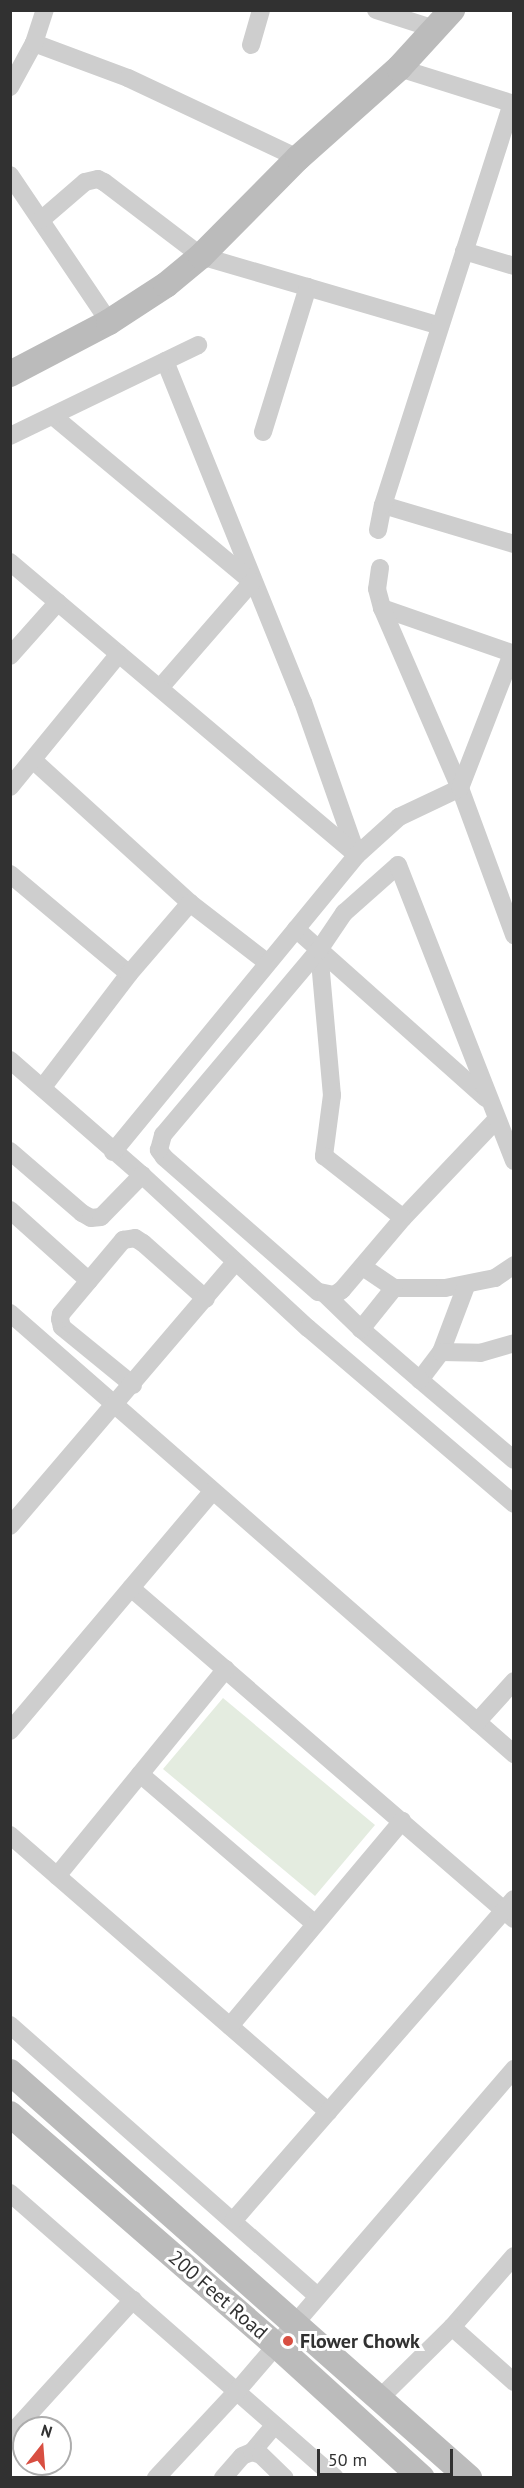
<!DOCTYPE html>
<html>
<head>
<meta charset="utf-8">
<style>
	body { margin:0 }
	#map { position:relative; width:524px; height:2488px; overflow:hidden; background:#fff; font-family:"PT Sans",sans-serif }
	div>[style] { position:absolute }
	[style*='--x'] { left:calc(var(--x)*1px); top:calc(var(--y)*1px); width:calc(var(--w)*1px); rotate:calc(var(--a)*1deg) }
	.green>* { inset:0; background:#e4ece0 }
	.street>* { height:18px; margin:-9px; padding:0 9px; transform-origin:9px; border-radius:9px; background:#cecece }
	.secondary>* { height:26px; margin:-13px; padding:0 13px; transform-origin:13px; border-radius:13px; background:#bbb }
	.dots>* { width:16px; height:16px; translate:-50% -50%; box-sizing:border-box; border:3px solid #fff; border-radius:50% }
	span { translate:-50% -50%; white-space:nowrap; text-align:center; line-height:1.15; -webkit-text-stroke:6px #fff; paint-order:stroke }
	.street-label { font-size:20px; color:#313131 }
	.poi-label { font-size:20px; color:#313131; font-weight:700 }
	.left { translate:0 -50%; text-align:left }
	.frame { position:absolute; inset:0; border:12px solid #313131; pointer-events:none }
	.north { position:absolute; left:12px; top:2416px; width:60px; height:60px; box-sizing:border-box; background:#fff; border:2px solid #adadad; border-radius:50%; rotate:17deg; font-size:16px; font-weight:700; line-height:24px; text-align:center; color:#313131 }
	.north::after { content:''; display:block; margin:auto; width:21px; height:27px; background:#d84f42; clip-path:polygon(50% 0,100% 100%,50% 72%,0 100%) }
	.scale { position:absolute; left:317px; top:2449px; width:136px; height:27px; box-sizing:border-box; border:3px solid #313131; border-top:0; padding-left:8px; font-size:18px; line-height:21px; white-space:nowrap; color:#313131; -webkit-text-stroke:4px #fff; paint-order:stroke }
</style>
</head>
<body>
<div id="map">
	<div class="green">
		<div style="clip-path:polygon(223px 1698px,375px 1825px,315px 1896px,163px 1769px)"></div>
	</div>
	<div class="street">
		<div style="--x:376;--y:10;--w:62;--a:17.9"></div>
		<div style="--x:34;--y:43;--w:100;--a:20.4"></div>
		<div style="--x:128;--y:78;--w:188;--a:25.2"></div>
		<div style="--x:251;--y:45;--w:36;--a:-74"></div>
		<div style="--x:399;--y:68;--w:121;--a:17.4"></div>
		<div style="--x:10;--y:87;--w:50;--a:-61.4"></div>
		<div style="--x:34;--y:43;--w:35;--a:-72"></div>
		<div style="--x:10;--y:175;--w:177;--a:56"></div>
		<div style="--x:41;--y:220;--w:58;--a:-40.8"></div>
		<div style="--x:85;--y:182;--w:13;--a:-13"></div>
		<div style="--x:98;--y:179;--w:7;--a:27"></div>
		<div style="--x:104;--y:182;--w:122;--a:37.3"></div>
		<div style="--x:201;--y:256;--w:249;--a:16.3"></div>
		<div style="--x:464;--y:251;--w:52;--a:16.7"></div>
		<div style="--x:165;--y:361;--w:368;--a:68"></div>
		<div style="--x:303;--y:702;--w:162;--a:70.6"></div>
		<div style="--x:53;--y:416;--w:259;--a:39.8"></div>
		<div style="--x:252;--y:582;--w:140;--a:131"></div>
		<div style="--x:263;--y:432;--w:152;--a:-72.8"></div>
		<div style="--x:10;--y:436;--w:209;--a:-25.8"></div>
		<div style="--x:383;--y:505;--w:137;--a:16.6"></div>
		<div style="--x:378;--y:530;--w:25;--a:-79"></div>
		<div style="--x:383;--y:505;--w:422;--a:-72.2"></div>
		<div style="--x:10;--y:562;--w:453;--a:40.2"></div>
		<div style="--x:380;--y:568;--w:21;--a:98"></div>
		<div style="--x:377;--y:589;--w:20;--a:75"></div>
		<div style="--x:382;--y:608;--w:140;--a:19.2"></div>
		<div style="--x:382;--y:608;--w:196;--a:66.6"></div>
		<div style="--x:460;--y:788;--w:157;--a:69.8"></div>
		<div style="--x:10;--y:656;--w:72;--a:-48.4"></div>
		<div style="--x:33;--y:760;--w:212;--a:42.3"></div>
		<div style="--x:190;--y:903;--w:98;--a:37.6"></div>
		<div style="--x:10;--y:787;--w:172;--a:-50.7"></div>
		<div style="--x:10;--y:874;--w:155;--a:40"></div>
		<div style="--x:129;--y:974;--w:143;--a:127.3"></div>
		<div style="--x:296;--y:929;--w:254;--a:41.7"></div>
		<div style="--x:319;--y:950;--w:146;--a:84.9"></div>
		<div style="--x:332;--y:1095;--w:62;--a:97.5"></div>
		<div style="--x:324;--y:1156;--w:100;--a:38.1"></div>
		<div style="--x:129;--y:974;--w:94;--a:-49.3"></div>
		<div style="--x:10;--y:1060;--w:175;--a:41.1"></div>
		<div style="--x:142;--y:1175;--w:226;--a:42.7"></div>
		<div style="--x:308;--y:1328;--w:271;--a:40.5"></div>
		<div style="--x:497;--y:1119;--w:137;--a:133.5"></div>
		<div style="--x:403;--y:1218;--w:94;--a:130.3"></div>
		<div style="--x:342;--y:1290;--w:9;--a:148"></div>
		<div style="--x:334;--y:1295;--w:16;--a:-169"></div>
		<div style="--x:318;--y:1292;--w:205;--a:-138.8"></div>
		<div style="--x:164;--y:1157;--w:9;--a:-126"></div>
		<div style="--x:159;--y:1150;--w:16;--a:-75"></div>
		<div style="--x:163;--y:1135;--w:242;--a:-49.9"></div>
		<div style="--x:319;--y:950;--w:45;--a:-56"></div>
		<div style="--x:344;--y:913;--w:72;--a:-41.6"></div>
		<div style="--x:398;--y:865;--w:318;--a:68.6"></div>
		<div style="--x:10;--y:1151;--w:95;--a:40.7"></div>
		<div style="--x:82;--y:1213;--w:10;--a:29"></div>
		<div style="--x:91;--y:1218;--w:10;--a:-6"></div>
		<div style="--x:101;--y:1217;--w:59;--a:-45.7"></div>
		<div style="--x:113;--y:1152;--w:384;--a:-50.6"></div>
		<div style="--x:357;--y:855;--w:57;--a:-42.1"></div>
		<div style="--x:399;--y:817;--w:68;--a:-25.4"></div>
		<div style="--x:460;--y:788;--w:144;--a:-68.8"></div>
		<div style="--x:10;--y:1210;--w:106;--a:41.9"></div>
		<div style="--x:363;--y:1267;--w:37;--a:34"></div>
		<div style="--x:394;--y:1288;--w:51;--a:0"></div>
		<div style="--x:445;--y:1288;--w:51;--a:-11.3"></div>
		<div style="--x:495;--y:1278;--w:23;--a:-34"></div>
		<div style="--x:466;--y:1286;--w:71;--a:110.7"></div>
		<div style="--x:441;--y:1352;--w:35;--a:127"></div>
		<div style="--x:420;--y:1380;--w:123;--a:40.4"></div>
		<div style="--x:394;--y:1288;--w:53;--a:128.8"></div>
		<div style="--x:361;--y:1329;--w:78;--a:40.8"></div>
		<div style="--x:326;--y:1295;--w:49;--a:44.2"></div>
		<div style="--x:10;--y:1313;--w:670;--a:41.19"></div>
		<div style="--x:441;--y:1352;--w:39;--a:1"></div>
		<div style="--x:480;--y:1353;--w:35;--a:-16"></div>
		<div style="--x:133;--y:1385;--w:92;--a:-140.8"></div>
		<div style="--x:62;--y:1327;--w:8;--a:-104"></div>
		<div style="--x:60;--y:1319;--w:5;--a:-79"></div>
		<div style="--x:61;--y:1314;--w:97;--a:-50"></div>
		<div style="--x:123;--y:1240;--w:12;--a:-9"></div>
		<div style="--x:135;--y:1238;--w:9;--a:32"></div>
		<div style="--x:143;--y:1243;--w:84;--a:41.6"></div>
		<div style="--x:10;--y:1526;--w:346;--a:-49.5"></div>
		<div style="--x:131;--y:1588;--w:506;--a:40.83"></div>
		<div style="--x:477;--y:1722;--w:55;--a:-47.9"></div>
		<div style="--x:10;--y:1731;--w:314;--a:-49.8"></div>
		<div style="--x:140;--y:1774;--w:230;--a:40.6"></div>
		<div style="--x:10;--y:1835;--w:422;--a:41"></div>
		<div style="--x:57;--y:1876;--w:267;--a:-50.8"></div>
		<div style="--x:10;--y:2025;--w:409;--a:41.4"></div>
		<div style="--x:230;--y:2026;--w:268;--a:-50"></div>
		<div style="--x:10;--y:2193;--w:432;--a:41.2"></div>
		<div style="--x:233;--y:2221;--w:427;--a:-48.9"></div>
		<div style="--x:514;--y:2256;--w:94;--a:131.1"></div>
		<div style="--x:452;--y:2327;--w:83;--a:41.6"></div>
		<div style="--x:380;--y:2398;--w:101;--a:-44.6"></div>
		<div style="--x:10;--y:2435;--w:183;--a:-47.7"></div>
		<div style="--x:252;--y:2452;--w:35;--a:-50"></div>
		<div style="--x:156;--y:2478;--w:119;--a:-47"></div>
		<div style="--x:237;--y:2391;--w:425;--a:-49.3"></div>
		<div style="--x:223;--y:2478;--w:29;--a:-49"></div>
		<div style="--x:242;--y:2456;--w:11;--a:-22"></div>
		<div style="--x:252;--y:2452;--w:9;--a:18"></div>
		<div style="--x:261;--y:2455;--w:33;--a:44"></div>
	</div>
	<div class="secondary">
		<div style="--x:10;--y:374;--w:112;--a:-27.7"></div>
		<div style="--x:109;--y:322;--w:68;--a:-33"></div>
		<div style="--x:166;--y:285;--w:45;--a:-39.6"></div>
		<div style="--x:201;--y:256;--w:138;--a:-45.3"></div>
		<div style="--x:298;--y:158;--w:135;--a:-41.7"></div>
		<div style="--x:399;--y:68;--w:79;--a:-47.6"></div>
		<div style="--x:10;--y:2072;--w:613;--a:41.49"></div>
		<div style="--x:10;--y:2114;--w:352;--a:41"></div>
		<div style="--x:276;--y:2345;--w:197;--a:42.3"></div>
	</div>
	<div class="dots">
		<div style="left:288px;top:2341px;background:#d84f42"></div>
	</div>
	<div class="street-label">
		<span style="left:218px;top:2295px;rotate:41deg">200 Feet Road</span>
	</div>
	<div class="poi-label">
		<span class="left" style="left:300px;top:2341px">Flower Chowk</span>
	</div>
	<div class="frame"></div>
	<div class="north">N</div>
	<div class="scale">50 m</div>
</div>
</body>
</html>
